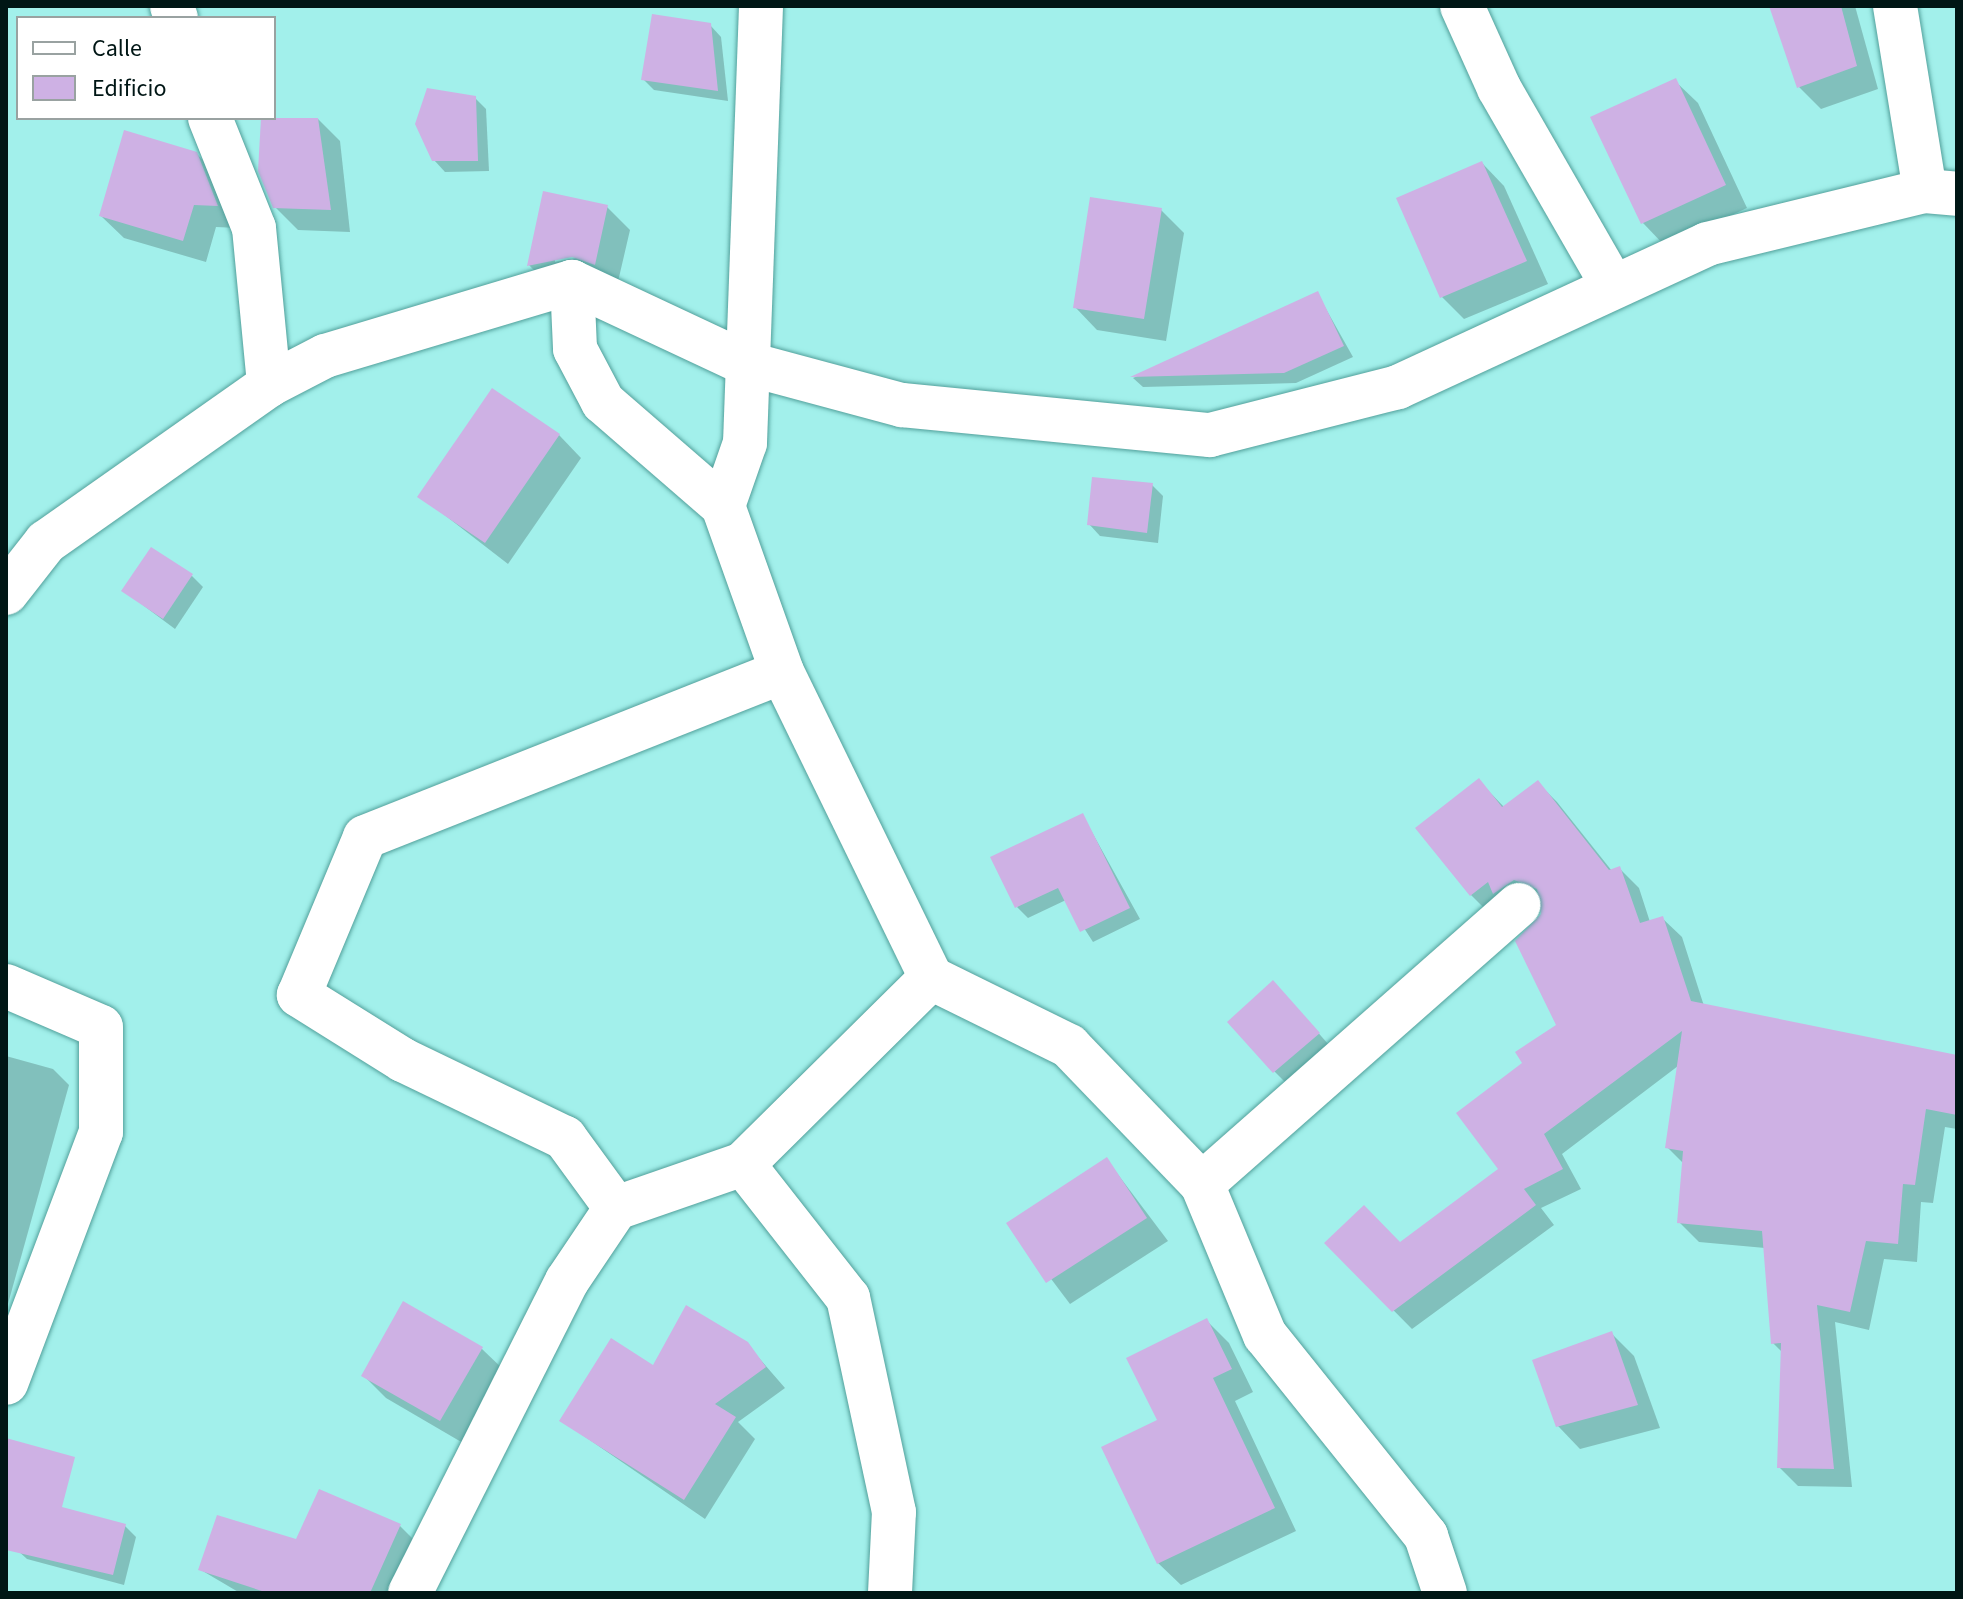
<!DOCTYPE html>
<html>
<head>
<meta charset="utf-8">
<style>
	body { margin:0 }
	#map { position:relative; width:1963px; height:1599px; overflow:hidden; background:#a2f0eb; font-family:"Source Sans 3",sans-serif }
	div>[style] { position:absolute }
	[style*='--x'] { left:calc(var(--x)*1px); top:calc(var(--y)*1px); width:calc(var(--w)*1px); rotate:calc(var(--a)*1deg) }
	.shadow>* { inset:0; background:#0003 }
	.building>* { inset:0; background:#ceb1e4 }
	.roads { filter:drop-shadow(0 0 2px #52a09b) drop-shadow(0 0 2px #52a09b) }
	.minor>* { height:44px; margin:-22px; padding:0 22px; transform-origin:22px; border-radius:22px; background:#fff }
	span { translate:-50% -50%; white-space:nowrap; text-align:center; line-height:1.15; -webkit-text-stroke:8px #fff; paint-order:stroke }
	.frame { position:absolute; inset:0; border:8px solid #001615; pointer-events:none }
	.legend { position:absolute; left:16px; top:16px; width:260px; height:104px; box-sizing:border-box; background:#fff; border:2px solid #99a2a1; margin:0; padding:10px 14px; list-style:none; font-size:24px; color:#001615 }
	.legend li { display:flex; align-items:center; gap:16px; height:40px }
	.legend b { width:40px; border:2px solid #99a2a1 }
</style>
</head>
<body>
<div id="map">
	<div class="shadow">
		<div style="clip-path:polygon(1777px 6px,1855px 6px,1878px 89px,1821px 109px,1799px 87px)"></div>
		<div style="clip-path:polygon(710px 25px,721px 37px,728px 101px,654px 90px,643px 79px)"></div>
		<div style="clip-path:polygon(1675px 81px,1698px 103px,1747px 208px,1665px 246px,1643px 223px)"></div>
		<div style="clip-path:polygon(475px 98px,486px 109px,489px 171px,445px 172px,434px 160px)"></div>
		<div style="clip-path:polygon(317px 118px,340px 141px,350px 232px,298px 230px,275px 207px)"></div>
		<div style="clip-path:polygon(196px 153px,219px 177px,239px 228px,216px 227px,206px 262px,124px 238px,101px 216px)"></div>
		<div style="clip-path:polygon(1482px 163px,1504px 186px,1548px 284px,1464px 319px,1442px 297px)"></div>
		<div style="clip-path:polygon(evenodd,607px 207px,630px 230px,617px 286px,551px 288px,529px 265px,607px 207px,581px 253px,582px 257px,555px 262px,555px 258px,581px 253px)"></div>
		<div style="clip-path:polygon(1161px 210px,1184px 233px,1166px 341px,1097px 330px,1075px 307px)"></div>
		<div style="clip-path:polygon(1317px 293px,1353px 357px,1296px 383px,1143px 387px,1133px 378px)"></div>
		<div style="clip-path:polygon(559px 435px,581px 458px,508px 564px,420px 496px)"></div>
		<div style="clip-path:polygon(1152px 485px,1163px 496px,1158px 543px,1100px 536px,1089px 524px)"></div>
		<div style="clip-path:polygon(192px 576px,203px 587px,175px 629px,124px 591px)"></div>
		<div style="clip-path:polygon(1479px 781px,1505px 808px,1538px 783px,1557px 802px,1612px 871px,1620px 869px,1639px 888px,1650px 922px,1662px 918px,1682px 937px,1704px 1006px,1957px 1058px,1957px 1129px,1945px 1127px,1933px 1203px,1921px 1202px,1917px 1262px,1884px 1259px,1869px 1330px,1835px 1322px,1852px 1487px,1798px 1486px,1779px 1467px,1782px 1352px,1773px 1343px,1765px 1248px,1699px 1242px,1679px 1222px,1684px 1164px,1667px 1147px,1678px 1066px,1562px 1154px,1581px 1189px,1541px 1208px,1554px 1225px,1412px 1329px,1327px 1243px,1400px 1244px,1501px 1170px,1525px 1063px,1558px 1025px,1541px 901px,1490px 914px,1471px 895px)"></div>
		<div style="clip-path:polygon(1083px 816px,1140px 919px,1093px 942px,1066px 900px,1028px 918px,1017px 907px)"></div>
		<div style="clip-path:polygon(1284px 994px,1329px 1045px,1285px 1082px,1274px 1071px)"></div>
		<div style="clip-path:polygon(6px 1056px,53px 1069px,69px 1085px,6px 1311px)"></div>
		<div style="clip-path:polygon(1107px 1160px,1168px 1241px,1070px 1304px,1009px 1223px)"></div>
		<div style="clip-path:polygon(404px 1304px,482px 1349px,505px 1371px,463px 1443px,386px 1398px,364px 1376px)"></div>
		<div style="clip-path:polygon(1207px 1321px,1229px 1343px,1253px 1392px,1235px 1401px,1296px 1531px,1181px 1585px,1158px 1563px,1160px 1421px)"></div>
		<div style="clip-path:polygon(1612px 1334px,1634px 1356px,1660px 1428px,1580px 1449px,1558px 1426px)"></div>
		<div style="clip-path:polygon(746px 1343px,785px 1388px,738px 1422px,755px 1439px,705px 1519px,562px 1421px,654px 1367px)"></div>
		<div style="clip-path:polygon(125px 1526px,136px 1537px,124px 1585px,27px 1559px,15px 1548px)"></div>
		<div style="clip-path:polygon(400px 1526px,415px 1541px,392px 1593px,240px 1593px,201px 1570px)"></div>
	</div>
	<div class="building">
		<div style="clip-path:polygon(1769px 6px,1841px 6px,1857px 66px,1797px 88px)"></div>
		<div style="clip-path:polygon(652px 14px,711px 23px,718px 91px,641px 80px)"></div>
		<div style="clip-path:polygon(1676px 78px,1726px 185px,1641px 224px,1590px 117px)"></div>
		<div style="clip-path:polygon(427px 88px,476px 96px,478px 161px,432px 161px,415px 124px)"></div>
		<div style="clip-path:polygon(261px 118px,318px 118px,331px 210px,273px 208px,258px 171px)"></div>
		<div style="clip-path:polygon(124px 130px,197px 152px,218px 206px,194px 205px,183px 241px,99px 216px)"></div>
		<div style="clip-path:polygon(1482px 161px,1527px 261px,1440px 298px,1396px 198px)"></div>
		<div style="clip-path:polygon(543px 191px,608px 205px,595px 265px,572px 257px,527px 266px)"></div>
		<div style="clip-path:polygon(1090px 197px,1162px 208px,1144px 319px,1073px 308px)"></div>
		<div style="clip-path:polygon(1318px 291px,1344px 346px,1284px 373px,1130px 377px)"></div>
		<div style="clip-path:polygon(492px 388px,560px 434px,485px 543px,417px 497px)"></div>
		<div style="clip-path:polygon(1092px 477px,1153px 483px,1147px 533px,1087px 525px)"></div>
		<div style="clip-path:polygon(151px 547px,193px 574px,163px 619px,121px 591px)"></div>
		<div style="clip-path:polygon(1479px 778px,1502px 807px,1538px 780px,1609px 870px,1620px 866px,1640px 923px,1663px 916px,1691px 1001px,1957px 1055px,1957px 1115px,1926px 1109px,1915px 1185px,1903px 1184px,1898px 1244px,1866px 1241px,1850px 1312px,1817px 1305px,1834px 1469px,1777px 1468px,1781px 1343px,1771px 1344px,1762px 1231px,1677px 1223px,1683px 1151px,1665px 1148px,1682px 1031px,1544px 1134px,1563px 1169px,1524px 1189px,1536px 1205px,1392px 1312px,1324px 1243px,1364px 1205px,1400px 1242px,1498px 1169px,1456px 1113px,1522px 1063px,1515px 1052px,1556px 1025px,1515px 941px,1541px 914px,1537px 889px,1514px 880px,1493px 894px,1488px 882px,1470px 896px,1415px 828px)"></div>
		<div style="clip-path:polygon(1083px 813px,1130px 908px,1080px 932px,1058px 888px,1015px 908px,990px 857px)"></div>
		<div style="clip-path:polygon(1273px 980px,1320px 1033px,1273px 1073px,1227px 1022px)"></div>
		<div style="clip-path:polygon(1107px 1157px,1147px 1218px,1046px 1283px,1006px 1223px)"></div>
		<div style="clip-path:polygon(403px 1301px,483px 1347px,440px 1421px,361px 1376px)"></div>
		<div style="clip-path:polygon(686px 1305px,748px 1342px,766px 1367px,715px 1404px,736px 1417px,684px 1500px,559px 1421px,611px 1338px,653px 1365px)"></div>
		<div style="clip-path:polygon(1207px 1318px,1232px 1369px,1213px 1378px,1275px 1508px,1157px 1564px,1101px 1447px,1157px 1420px,1126px 1358px)"></div>
		<div style="clip-path:polygon(1612px 1331px,1638px 1405px,1556px 1427px,1532px 1360px)"></div>
		<div style="clip-path:polygon(6px 1438px,75px 1457px,62px 1507px,126px 1524px,113px 1575px,6px 1550px)"></div>
		<div style="clip-path:polygon(319px 1489px,401px 1524px,370px 1593px,268px 1593px,198px 1570px,217px 1515px,296px 1539px)"></div>
	</div>
	<div class="roads">
		<div class="minor">
			<div style="--x:172;--y:6;--w:13;--a:72"></div>
			<div style="--x:1462;--y:6;--w:90;--a:65.7"></div>
			<div style="--x:1499;--y:88;--w:225;--a:60.1"></div>
			<div style="--x:1895;--y:6;--w:187;--a:80.8"></div>
			<div style="--x:210;--y:118;--w:118;--a:68.2"></div>
			<div style="--x:254;--y:228;--w:158;--a:84.5"></div>
			<div style="--x:572;--y:282;--w:67;--a:87.4"></div>
			<div style="--x:575;--y:349;--w:60;--a:62.2"></div>
			<div style="--x:603;--y:402;--w:159;--a:40.9"></div>
			<div style="--x:723;--y:506;--w:176;--a:70.4"></div>
			<div style="--x:782;--y:672;--w:340;--a:64"></div>
			<div style="--x:931;--y:978;--w:154;--a:26.2"></div>
			<div style="--x:1069;--y:1046;--w:192;--a:46.1"></div>
			<div style="--x:1202;--y:1184;--w:164;--a:67.4"></div>
			<div style="--x:1265;--y:1335;--w:258;--a:51.3"></div>
			<div style="--x:1426;--y:1536;--w:60;--a:71.6"></div>
			<div style="--x:723;--y:506;--w:67;--a:-70.8"></div>
			<div style="--x:745;--y:443;--w:437;--a:-87.9"></div>
			<div style="--x:6;--y:593;--w:65;--a:-51.9"></div>
			<div style="--x:46;--y:542;--w:273;--a:-35.1"></div>
			<div style="--x:269;--y:385;--w:63;--a:-27.4"></div>
			<div style="--x:325;--y:356;--w:258;--a:-16.7"></div>
			<div style="--x:572;--y:282;--w:191;--a:25.1"></div>
			<div style="--x:745;--y:363;--w:163;--a:15"></div>
			<div style="--x:902;--y:405;--w:309;--a:5.6"></div>
			<div style="--x:1210;--y:435;--w:194;--a:-14.3"></div>
			<div style="--x:1398;--y:387;--w:340;--a:-24.8"></div>
			<div style="--x:1707;--y:244;--w:224;--a:-13.7"></div>
			<div style="--x:1925;--y:191;--w:32;--a:5"></div>
			<div style="--x:6;--y:986;--w:103;--a:23.3"></div>
			<div style="--x:101;--y:1027;--w:105;--a:90"></div>
			<div style="--x:101;--y:1132;--w:268;--a:110.7"></div>
			<div style="--x:1202;--y:1184;--w:422;--a:-41.4"></div>
			<div style="--x:616;--y:1208;--w:134;--a:-19.1"></div>
			<div style="--x:410;--y:1593;--w:349;--a:-63.3"></div>
			<div style="--x:567;--y:1281;--w:88;--a:-56.1"></div>
			<div style="--x:616;--y:1208;--w:87;--a:-126.1"></div>
			<div style="--x:565;--y:1138;--w:180;--a:-154.3"></div>
			<div style="--x:403;--y:1060;--w:123;--a:-148"></div>
			<div style="--x:299;--y:995;--w:171;--a:-67.3"></div>
			<div style="--x:365;--y:837;--w:448;--a:-21.6"></div>
			<div style="--x:890;--y:1593;--w:81;--a:-87.2"></div>
			<div style="--x:894;--y:1512;--w:219;--a:-102.1"></div>
			<div style="--x:848;--y:1298;--w:170;--a:-128.1"></div>
			<div style="--x:743;--y:1164;--w:264;--a:-44.7"></div>
		</div>
	</div>
	<div class="frame"></div>
	<ul class="legend">
	<li><b style="height:10px;background:#fff"></b>Calle</li>
	<li><b style="height:22px;background:#ceb1e4"></b>Edificio</li>
	</ul>
</div>
</body>
</html>
